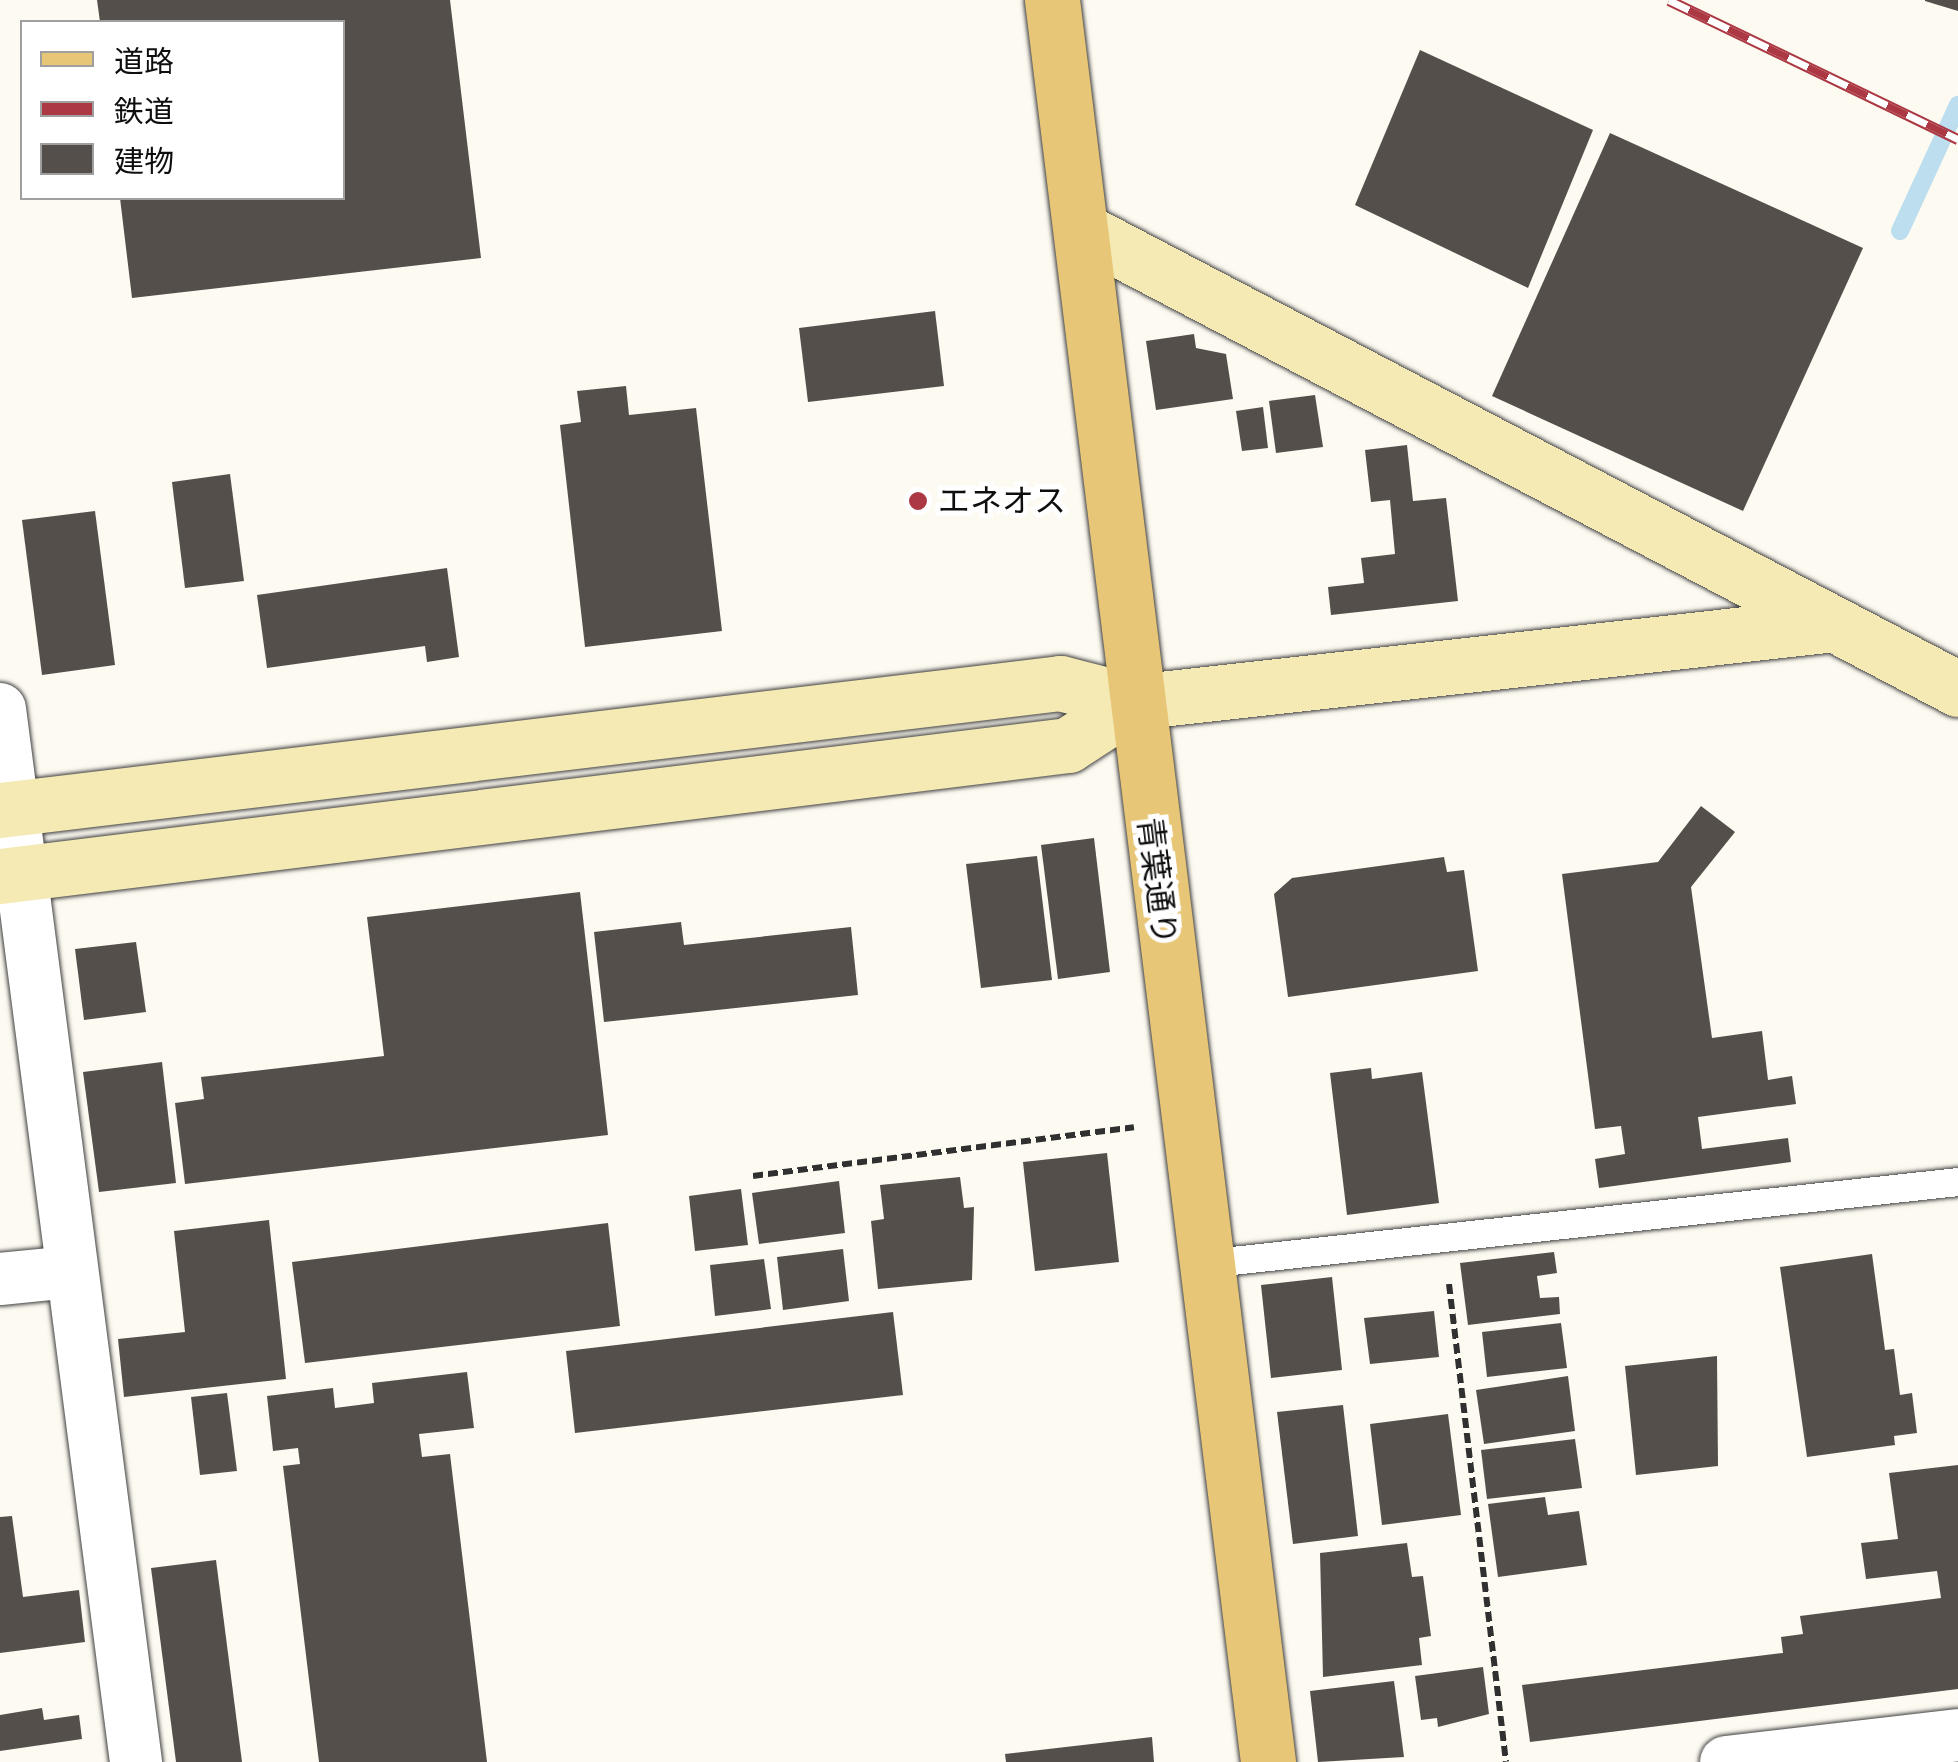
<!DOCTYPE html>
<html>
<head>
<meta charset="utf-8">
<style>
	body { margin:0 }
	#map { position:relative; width:1958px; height:1762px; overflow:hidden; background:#fdfaf1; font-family:"Crimson Pro","Noto Sans JP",serif }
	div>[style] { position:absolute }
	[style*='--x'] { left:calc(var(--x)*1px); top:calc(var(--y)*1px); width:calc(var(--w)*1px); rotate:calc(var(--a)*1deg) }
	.stream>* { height:18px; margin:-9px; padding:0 9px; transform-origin:9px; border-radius:9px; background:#bcdeee }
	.building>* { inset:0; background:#554f4c }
	.path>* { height:6px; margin-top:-3px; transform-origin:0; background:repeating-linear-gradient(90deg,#303030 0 10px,transparent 0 15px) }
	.roads { filter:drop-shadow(0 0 2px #414141) drop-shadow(0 0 2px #414141) }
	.lane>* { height:28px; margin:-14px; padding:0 14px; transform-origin:14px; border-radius:14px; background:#fff }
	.street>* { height:52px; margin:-26px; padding:0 26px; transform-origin:26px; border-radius:26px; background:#fff }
	.secondary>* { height:55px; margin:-27.5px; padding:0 27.5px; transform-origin:27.5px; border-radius:27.5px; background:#f5eab4 }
	.primary>* { height:55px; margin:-27.5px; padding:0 27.5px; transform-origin:27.5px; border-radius:27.5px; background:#e7c677 }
	.rail>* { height:11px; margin-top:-5.5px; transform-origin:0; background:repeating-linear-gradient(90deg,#fff 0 22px,#ac3843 0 44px); box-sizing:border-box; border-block:2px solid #ac3843 }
	.dots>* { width:28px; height:28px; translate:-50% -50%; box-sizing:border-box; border:5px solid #fff; border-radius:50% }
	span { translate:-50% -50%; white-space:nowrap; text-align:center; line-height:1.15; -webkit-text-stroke:10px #fff; paint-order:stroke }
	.poi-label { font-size:32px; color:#0e0e0e }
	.left { translate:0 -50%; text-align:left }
	.street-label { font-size:32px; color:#0e0e0e }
	.legend { position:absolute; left:20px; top:20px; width:325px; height:180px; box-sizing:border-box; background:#fff; border:2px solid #9f9f9f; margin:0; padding:12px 18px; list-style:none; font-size:30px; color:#0e0e0e }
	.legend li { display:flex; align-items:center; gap:20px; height:50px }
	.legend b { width:50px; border:2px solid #9f9f9f }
</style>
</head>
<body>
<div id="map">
	<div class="stream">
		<div style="--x:1900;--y:231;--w:139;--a:-65.3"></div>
	</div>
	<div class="building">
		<div style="clip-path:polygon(97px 0,450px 0,481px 258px,132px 298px,120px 198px,342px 198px,342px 22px,100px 22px)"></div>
		<div style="clip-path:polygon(1925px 0,1958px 0,1958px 11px,1925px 1px)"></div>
		<div style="clip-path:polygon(1420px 50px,1593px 130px,1528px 288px,1355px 205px)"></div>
		<div style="clip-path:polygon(1610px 133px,1863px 248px,1743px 511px,1492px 396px)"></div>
		<div style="clip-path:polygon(935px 311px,944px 386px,808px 402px,799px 328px)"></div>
		<div style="clip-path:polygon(1194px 334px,1196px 348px,1226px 354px,1233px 399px,1156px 410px,1146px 341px)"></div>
		<div style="clip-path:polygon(626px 386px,629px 415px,696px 408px,722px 631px,585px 647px,560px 425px,581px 422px,577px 391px)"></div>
		<div style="clip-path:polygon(1315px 395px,1323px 447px,1276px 453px,1269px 401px)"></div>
		<div style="clip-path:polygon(1263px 407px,1268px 448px,1242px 451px,1236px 411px)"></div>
		<div style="clip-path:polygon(1407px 445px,1413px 501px,1446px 498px,1458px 601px,1331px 615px,1328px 587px,1364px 583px,1361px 558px,1395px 554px,1390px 500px,1371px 502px,1365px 450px)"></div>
		<div style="clip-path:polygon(230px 474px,244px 581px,185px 588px,172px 482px)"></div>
		<div style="clip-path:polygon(95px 511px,115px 665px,42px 675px,22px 520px)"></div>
		<div style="clip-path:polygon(447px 568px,459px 657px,427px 662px,425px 646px,267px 668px,257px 595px)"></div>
		<div style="clip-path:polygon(1701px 806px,1735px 832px,1691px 887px,1712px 1038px,1762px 1031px,1768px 1080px,1792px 1076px,1796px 1104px,1698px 1117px,1702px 1149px,1788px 1138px,1791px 1162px,1599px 1188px,1595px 1159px,1625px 1154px,1621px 1126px,1595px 1129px,1562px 874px,1658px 862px)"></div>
		<div style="clip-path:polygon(1094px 838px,1110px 972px,1058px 979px,1041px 845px)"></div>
		<div style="clip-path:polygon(1037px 856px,1052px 980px,981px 988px,966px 864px)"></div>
		<div style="clip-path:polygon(1444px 857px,1447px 872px,1464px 870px,1478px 971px,1288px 997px,1274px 894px,1292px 878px)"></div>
		<div style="clip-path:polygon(580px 892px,608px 1135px,185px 1184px,175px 1103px,204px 1099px,201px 1077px,384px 1056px,367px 917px)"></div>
		<div style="clip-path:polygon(681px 922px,684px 945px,851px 927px,858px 995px,604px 1022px,594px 932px)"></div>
		<div style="clip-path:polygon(136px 942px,146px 1012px,84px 1020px,75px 949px)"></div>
		<div style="clip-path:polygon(162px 1062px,176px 1183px,99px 1192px,83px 1072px)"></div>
		<div style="clip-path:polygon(1371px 1068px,1372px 1079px,1422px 1072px,1439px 1203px,1347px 1215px,1330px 1073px)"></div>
		<div style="clip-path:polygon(1107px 1153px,1119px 1262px,1035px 1271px,1023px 1162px)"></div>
		<div style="clip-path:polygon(960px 1177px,964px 1208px,974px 1207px,972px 1280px,878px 1289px,871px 1221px,884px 1219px,880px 1185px)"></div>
		<div style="clip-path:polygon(839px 1181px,845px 1233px,759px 1244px,752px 1193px)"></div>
		<div style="clip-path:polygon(741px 1189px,748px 1245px,695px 1251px,689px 1196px)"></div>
		<div style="clip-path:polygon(269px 1220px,286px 1379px,124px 1397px,118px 1339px,185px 1332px,174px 1231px)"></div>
		<div style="clip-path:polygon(608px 1223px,620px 1326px,305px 1363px,292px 1262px)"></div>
		<div style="clip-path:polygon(843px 1249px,849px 1301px,783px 1310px,777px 1257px)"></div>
		<div style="clip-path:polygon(1554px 1252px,1557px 1273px,1537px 1276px,1540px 1298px,1559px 1297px,1560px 1314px,1468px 1325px,1460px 1263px)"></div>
		<div style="clip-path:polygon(1872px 1254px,1885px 1350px,1894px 1349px,1900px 1395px,1912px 1393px,1917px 1433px,1894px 1436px,1895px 1445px,1807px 1457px,1780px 1267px)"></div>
		<div style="clip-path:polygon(764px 1259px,771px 1309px,715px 1316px,710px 1265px)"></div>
		<div style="clip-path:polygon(1332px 1277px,1342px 1370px,1271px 1378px,1261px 1285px)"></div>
		<div style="clip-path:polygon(1434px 1311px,1439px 1357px,1370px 1364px,1364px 1318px)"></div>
		<div style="clip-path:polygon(893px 1312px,903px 1395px,575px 1433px,566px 1351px)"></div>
		<div style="clip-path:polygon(1561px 1323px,1567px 1368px,1487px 1377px,1482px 1332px)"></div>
		<div style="clip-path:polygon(1717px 1356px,1718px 1466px,1636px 1475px,1625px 1366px)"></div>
		<div style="clip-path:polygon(467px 1372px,474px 1428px,419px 1434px,422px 1457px,450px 1454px,487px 1762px,319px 1762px,283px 1466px,300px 1464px,298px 1448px,273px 1451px,267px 1396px,333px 1388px,335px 1408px,374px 1403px,372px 1383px)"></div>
		<div style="clip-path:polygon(1568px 1376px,1575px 1431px,1484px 1444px,1476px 1390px)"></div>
		<div style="clip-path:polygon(227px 1393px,237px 1471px,200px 1475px,191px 1397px)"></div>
		<div style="clip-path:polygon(1343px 1405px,1358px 1536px,1293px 1544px,1277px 1412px)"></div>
		<div style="clip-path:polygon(1448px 1414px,1461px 1515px,1382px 1525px,1370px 1424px)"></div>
		<div style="clip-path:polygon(1575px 1439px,1582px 1488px,1487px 1499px,1481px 1450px)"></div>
		<div style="clip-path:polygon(1958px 1465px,1958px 1689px,1530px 1742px,1522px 1685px,1783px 1653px,1781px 1637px,1803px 1634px,1800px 1616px,1941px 1598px,1937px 1571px,1866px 1579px,1861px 1543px,1898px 1539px,1889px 1473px)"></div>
		<div style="clip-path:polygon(1545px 1497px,1548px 1515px,1579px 1511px,1587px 1565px,1498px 1577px,1488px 1504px)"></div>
		<div style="clip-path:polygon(12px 1516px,23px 1597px,79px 1590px,85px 1642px,0 1653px,0 1517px)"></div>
		<div style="clip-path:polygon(1407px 1543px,1412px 1577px,1423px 1576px,1431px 1636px,1419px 1638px,1422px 1665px,1323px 1677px,1320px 1553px)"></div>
		<div style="clip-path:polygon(216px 1560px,242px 1762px,176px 1762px,151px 1568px)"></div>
		<div style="clip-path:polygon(1483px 1667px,1489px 1714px,1438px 1727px,1437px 1718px,1421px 1720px,1415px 1676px)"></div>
		<div style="clip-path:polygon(1394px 1681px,1404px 1757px,1318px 1762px,1310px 1691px)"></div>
		<div style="clip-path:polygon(42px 1708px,44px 1720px,79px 1715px,82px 1739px,0 1751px,0 1715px)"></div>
		<div style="clip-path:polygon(1152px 1737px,1154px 1762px,1006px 1762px,1005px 1754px)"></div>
	</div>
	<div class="path">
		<div style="--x:753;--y:1176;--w:384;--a:-7.3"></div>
		<div style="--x:1449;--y:1284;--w:481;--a:83.2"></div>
	</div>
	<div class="roads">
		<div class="lane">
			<div style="--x:1205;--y:1264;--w:757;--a:-6.21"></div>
		</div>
		<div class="street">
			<div style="--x:0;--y:709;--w:1062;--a:82.64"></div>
			<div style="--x:0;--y:1279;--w:72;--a:-5.6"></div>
			<div style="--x:1726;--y:1762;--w:234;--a:-6.6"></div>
		</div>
		<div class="secondary">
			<div style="--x:1082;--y:230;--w:989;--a:27.65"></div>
			<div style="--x:0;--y:810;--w:1068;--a:-6.83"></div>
			<div style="--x:1060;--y:683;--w:76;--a:14.4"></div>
			<div style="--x:1134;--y:702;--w:696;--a:-6.35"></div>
			<div style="--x:0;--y:876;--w:1076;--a:-6.99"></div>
			<div style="--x:1068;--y:745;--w:79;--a:-33.1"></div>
		</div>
		<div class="primary">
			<div style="--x:1052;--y:0;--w:1775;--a:83.01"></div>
		</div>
	</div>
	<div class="rail">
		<div style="--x:1669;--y:0;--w:321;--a:25.7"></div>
	</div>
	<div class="dots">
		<div style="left:918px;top:501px;background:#ac3843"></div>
	</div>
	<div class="poi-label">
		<span class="left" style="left:938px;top:501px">エネオス</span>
	</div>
	<div class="street-label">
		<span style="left:1157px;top:881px;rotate:83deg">青葉通り</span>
	</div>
	<ul class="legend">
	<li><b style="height:12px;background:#e7c677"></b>道路</li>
	<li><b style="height:12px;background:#ac3843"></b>鉄道</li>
	<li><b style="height:28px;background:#554f4c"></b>建物</li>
	</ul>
</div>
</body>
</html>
